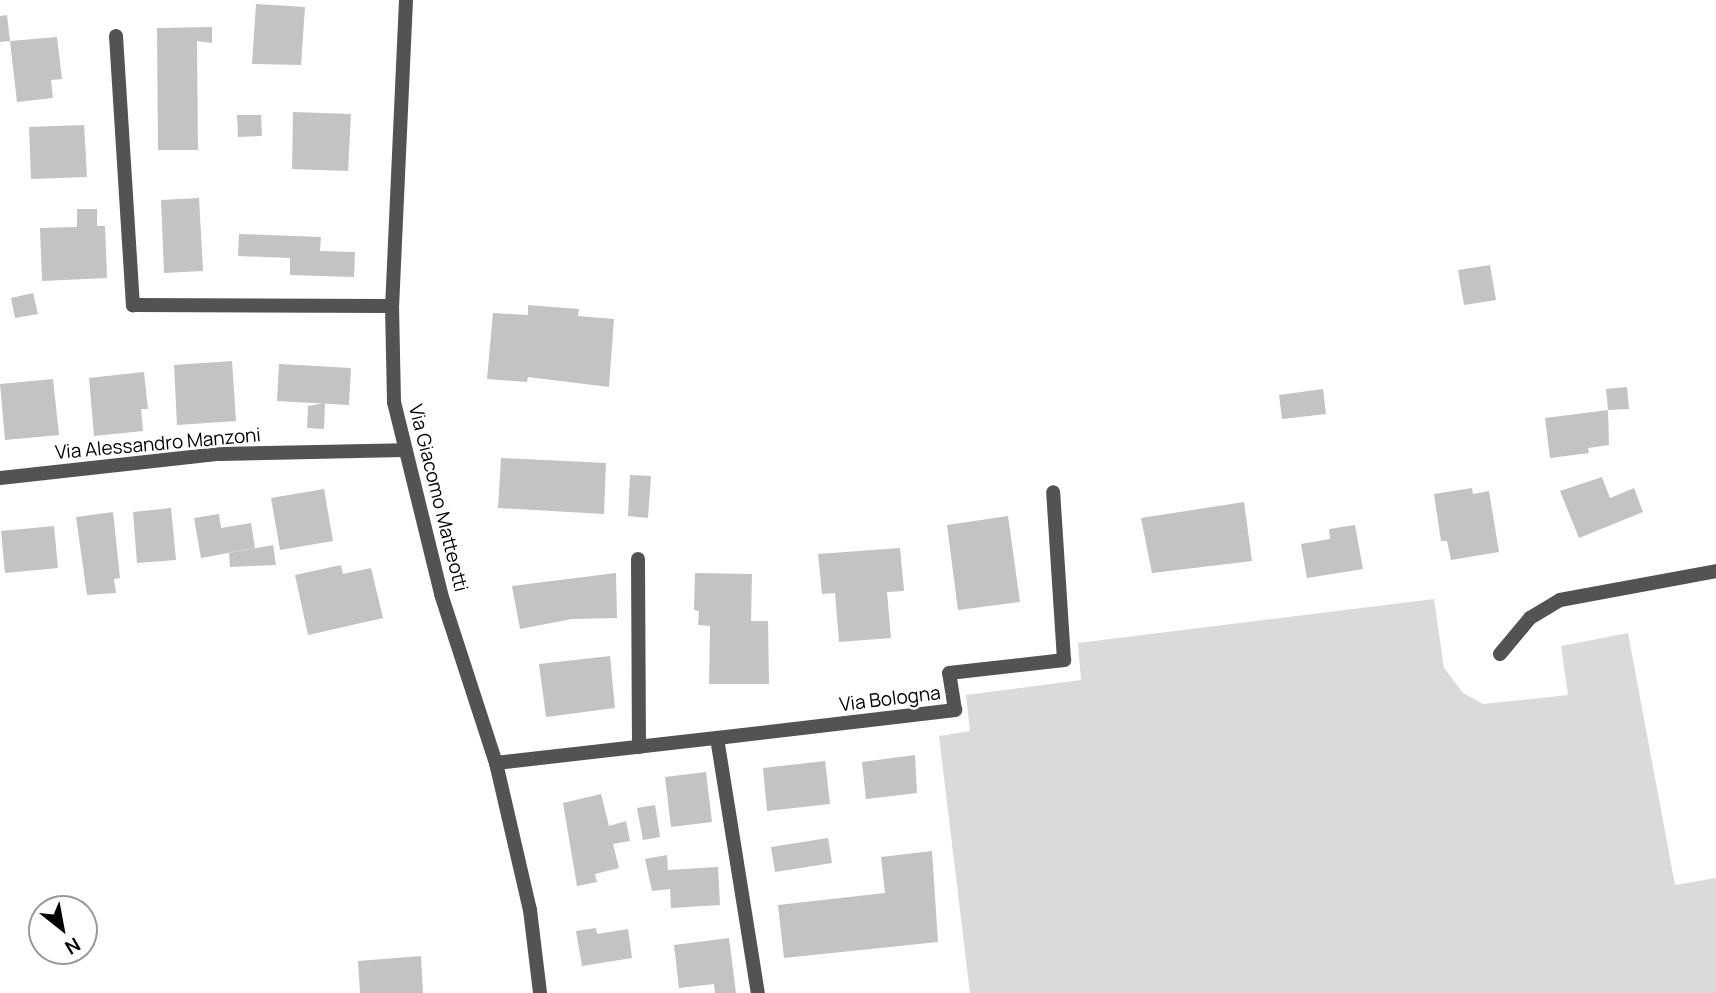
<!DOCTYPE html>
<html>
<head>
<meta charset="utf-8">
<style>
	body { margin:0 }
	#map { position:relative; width:1716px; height:993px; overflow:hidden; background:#fff; font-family:Manrope,sans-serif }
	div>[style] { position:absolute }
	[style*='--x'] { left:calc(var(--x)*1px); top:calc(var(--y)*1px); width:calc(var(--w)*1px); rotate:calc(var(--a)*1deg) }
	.green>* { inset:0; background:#dadada }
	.building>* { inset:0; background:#c3c3c3 }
	.minor>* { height:14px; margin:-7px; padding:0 7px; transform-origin:7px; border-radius:7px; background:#535353 }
	.tertiary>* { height:14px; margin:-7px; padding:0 7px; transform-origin:7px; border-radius:7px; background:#535353 }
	span { translate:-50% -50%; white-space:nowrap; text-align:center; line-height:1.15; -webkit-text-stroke:5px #fff; paint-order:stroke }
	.street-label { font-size:19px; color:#000 }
	.north { position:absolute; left:28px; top:895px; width:70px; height:70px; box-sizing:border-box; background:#fff; border:2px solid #999; border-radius:50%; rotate:149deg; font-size:19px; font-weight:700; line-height:28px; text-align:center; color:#000 }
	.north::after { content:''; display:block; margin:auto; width:24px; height:32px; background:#000; clip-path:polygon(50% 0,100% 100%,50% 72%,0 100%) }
</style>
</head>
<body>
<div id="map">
	<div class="green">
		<div style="clip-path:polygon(1434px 599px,1444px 668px,1463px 693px,1483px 704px,1568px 695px,1561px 646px,1628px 633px,1675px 885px,1716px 878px,1716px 993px,970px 993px,939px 736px,970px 731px,966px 695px,1081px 680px,1078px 643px)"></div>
	</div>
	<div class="building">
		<div style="clip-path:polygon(256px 4px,305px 7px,301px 65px,252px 64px)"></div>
		<div style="clip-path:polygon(7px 15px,10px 41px,0 42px,0 16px)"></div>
		<div style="clip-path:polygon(212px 27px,212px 43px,197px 41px,198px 150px,158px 150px,157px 28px)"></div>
		<div style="clip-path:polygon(57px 37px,62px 79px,51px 80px,53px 98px,17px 102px,10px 41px)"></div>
		<div style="clip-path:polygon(293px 112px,351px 114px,348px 171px,292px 169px)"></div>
		<div style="clip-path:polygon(237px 115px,261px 115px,262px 136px,238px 137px)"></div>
		<div style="clip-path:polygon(84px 125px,87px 177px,31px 179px,29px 127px)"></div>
		<div style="clip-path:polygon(199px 198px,203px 271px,164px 273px,161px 200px)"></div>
		<div style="clip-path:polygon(77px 209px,97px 209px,97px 226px,105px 226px,107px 278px,42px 281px,40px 228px,77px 227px)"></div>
		<div style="clip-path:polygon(239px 234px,321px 237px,320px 251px,355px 252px,354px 277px,290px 275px,290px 258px,238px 256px)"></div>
		<div style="clip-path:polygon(1490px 265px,1496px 300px,1464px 305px,1458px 270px)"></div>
		<div style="clip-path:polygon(33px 293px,38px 314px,15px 318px,11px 298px)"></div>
		<div style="clip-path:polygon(528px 305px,579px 309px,578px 316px,614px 319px,609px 387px,528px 377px,527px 382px,487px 379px,493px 313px,528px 315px)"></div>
		<div style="clip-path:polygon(232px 361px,236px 421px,177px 425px,174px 365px)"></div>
		<div style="clip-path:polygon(279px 364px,351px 368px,349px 405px,277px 401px)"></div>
		<div style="clip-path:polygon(144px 372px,148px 409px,141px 409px,143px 431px,94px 436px,89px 378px)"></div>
		<div style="clip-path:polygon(53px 379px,59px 435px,5px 440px,0 384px)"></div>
		<div style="clip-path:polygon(1627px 387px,1629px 409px,1608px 410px,1606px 389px)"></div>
		<div style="clip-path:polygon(1323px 389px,1326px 414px,1282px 419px,1279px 395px)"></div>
		<div style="clip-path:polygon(325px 403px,324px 429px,307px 428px,308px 406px)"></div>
		<div style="clip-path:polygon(1608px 410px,1609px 445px,1588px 448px,1589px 453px,1550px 458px,1545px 418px)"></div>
		<div style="clip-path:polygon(501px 458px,606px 463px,604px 514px,498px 508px)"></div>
		<div style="clip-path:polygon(630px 475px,651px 476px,648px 518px,628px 516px)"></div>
		<div style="clip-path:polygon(1602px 477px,1610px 498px,1634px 488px,1643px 512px,1579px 538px,1560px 491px)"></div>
		<div style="clip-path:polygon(1472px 488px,1473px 494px,1489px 491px,1499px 552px,1451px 560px,1447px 541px,1441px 541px,1434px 494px)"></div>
		<div style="clip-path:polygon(324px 489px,333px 541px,280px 550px,271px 498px)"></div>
		<div style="clip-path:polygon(1244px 502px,1252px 561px,1152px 573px,1141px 518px)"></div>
		<div style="clip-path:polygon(171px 508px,176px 560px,137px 563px,133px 512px)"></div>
		<div style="clip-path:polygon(113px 512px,120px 578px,114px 579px,116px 593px,87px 595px,76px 517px)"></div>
		<div style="clip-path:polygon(219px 514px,221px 528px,251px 523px,255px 548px,201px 558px,194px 518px)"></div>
		<div style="clip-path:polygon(1008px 516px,1020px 602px,958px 610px,947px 525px)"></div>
		<div style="clip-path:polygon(1355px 525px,1363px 569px,1307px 578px,1301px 544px,1330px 539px,1329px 529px)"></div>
		<div style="clip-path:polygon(54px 526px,58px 568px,5px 573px,1px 531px)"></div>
		<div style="clip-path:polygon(273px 545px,276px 565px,230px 567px,229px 553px)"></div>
		<div style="clip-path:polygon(900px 548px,904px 591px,887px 592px,891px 638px,839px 642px,835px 593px,822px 594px,818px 554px)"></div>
		<div style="clip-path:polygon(341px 565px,343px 574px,371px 568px,383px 618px,308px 635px,295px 575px)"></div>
		<div style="clip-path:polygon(616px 573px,617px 618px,572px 619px,520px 629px,512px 586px)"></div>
		<div style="clip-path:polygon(695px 573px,752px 574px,751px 621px,768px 621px,769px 684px,709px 684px,710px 626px,698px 625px,699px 611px,694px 610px)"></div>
		<div style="clip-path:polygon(610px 656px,615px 708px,546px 717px,539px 664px)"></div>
		<div style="clip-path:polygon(915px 755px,917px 793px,866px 799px,862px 762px)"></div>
		<div style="clip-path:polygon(825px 761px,830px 804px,767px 811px,763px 768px)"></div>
		<div style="clip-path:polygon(706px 772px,712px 822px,671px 827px,665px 777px)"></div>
		<div style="clip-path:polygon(601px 794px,609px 826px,626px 821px,630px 841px,613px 844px,619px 868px,595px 874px,597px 882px,577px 886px,563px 803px)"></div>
		<div style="clip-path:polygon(655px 805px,660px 837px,643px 840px,637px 808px)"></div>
		<div style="clip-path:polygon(828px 838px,832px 863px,775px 872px,771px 847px)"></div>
		<div style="clip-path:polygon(932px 851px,938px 942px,784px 958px,778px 905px,885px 893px,881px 857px)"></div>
		<div style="clip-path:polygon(667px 855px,668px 870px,718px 867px,720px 905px,671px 908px,670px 889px,652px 891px,645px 859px)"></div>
		<div style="clip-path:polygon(596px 928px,597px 934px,628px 929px,632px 958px,582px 966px,576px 931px)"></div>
		<div style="clip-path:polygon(729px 938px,736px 993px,715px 993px,714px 984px,679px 988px,674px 945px)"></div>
		<div style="clip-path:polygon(421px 956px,423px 993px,360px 993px,358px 961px)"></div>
	</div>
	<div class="minor">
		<div style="--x:116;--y:36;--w:270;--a:86.4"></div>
		<div style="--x:133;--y:305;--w:259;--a:0.2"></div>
		<div style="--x:0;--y:478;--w:220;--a:-6.3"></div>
		<div style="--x:219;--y:454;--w:185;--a:-1.2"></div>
		<div style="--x:638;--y:559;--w:188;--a:89.7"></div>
		<div style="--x:1500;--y:654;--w:47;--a:-50.2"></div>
		<div style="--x:1530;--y:618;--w:35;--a:-31"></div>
		<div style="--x:1560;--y:600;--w:159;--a:-10.5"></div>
		<div style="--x:717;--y:738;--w:240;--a:-6.7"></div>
		<div style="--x:955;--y:710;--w:37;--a:-99"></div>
		<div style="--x:949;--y:673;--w:116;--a:-6.4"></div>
		<div style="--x:1064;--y:660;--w:168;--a:-93.7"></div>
		<div style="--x:496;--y:763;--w:222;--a:-6.5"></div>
		<div style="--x:717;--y:738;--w:258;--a:80.9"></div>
	</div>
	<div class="tertiary">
		<div style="--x:406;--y:0;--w:306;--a:92.6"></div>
		<div style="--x:392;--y:306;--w:96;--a:88.8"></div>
		<div style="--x:394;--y:402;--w:198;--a:76.2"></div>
		<div style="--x:441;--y:594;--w:178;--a:72"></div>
		<div style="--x:496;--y:763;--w:151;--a:77"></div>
		<div style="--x:530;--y:910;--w:84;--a:83.1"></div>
	</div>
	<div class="street-label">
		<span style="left:158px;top:444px;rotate:-5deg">Via Alessandro Manzoni</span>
		<span style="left:438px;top:498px;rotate:76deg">Via Giacomo Matteotti</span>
		<span style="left:890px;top:699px;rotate:-7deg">Via Bologna</span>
	</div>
	<div class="north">N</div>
</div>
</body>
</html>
